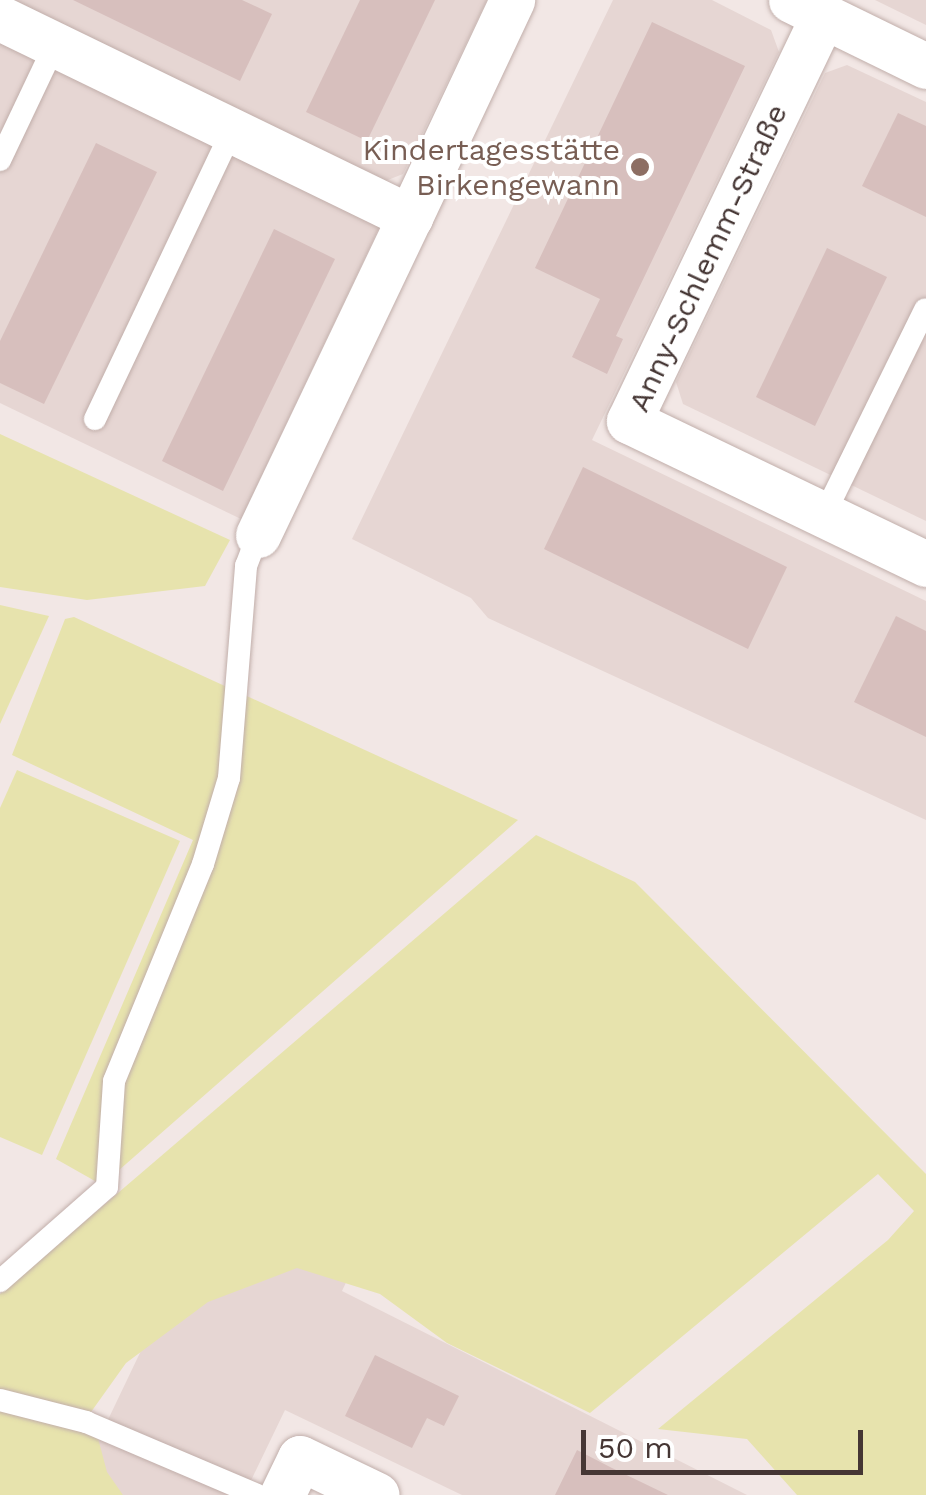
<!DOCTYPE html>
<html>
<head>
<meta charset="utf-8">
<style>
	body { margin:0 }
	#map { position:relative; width:926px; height:1495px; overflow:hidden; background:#f2e7e5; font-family:"Work Sans",sans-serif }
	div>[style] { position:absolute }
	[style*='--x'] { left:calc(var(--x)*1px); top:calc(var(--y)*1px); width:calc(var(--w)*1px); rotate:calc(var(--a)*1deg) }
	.residential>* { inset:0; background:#e6d6d3 }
	.green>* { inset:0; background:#e7e3ad }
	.building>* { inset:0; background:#d7bfbd }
	.roads { filter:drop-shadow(0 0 2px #c1aeaa) drop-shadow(0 0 2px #c1aeaa) }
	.service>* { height:22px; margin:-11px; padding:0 11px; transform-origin:11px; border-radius:11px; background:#fff }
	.minor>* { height:45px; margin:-22.5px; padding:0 22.5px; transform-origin:22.5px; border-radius:22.5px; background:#fff }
	.dots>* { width:28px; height:28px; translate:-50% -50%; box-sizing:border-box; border:5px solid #fff; border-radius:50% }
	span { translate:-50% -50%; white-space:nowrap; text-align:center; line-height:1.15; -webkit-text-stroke:8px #fff; paint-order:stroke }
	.education-label { font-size:30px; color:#785e54 }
	.right { translate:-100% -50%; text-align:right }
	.street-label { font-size:30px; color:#453634 }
	.scale { position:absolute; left:581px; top:1430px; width:282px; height:45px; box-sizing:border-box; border:5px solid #453634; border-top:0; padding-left:12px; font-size:30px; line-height:35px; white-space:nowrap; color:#453634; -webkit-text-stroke:8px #fff; paint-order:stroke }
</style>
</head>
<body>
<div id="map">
	<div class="residential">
		<div style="clip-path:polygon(3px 0,487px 0,403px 174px,380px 183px)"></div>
		<div style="clip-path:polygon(613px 0,712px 0,771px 30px,779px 52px,592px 440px,926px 601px,926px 820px,488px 618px,471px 598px,352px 539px)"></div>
		<div style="clip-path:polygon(875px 0,926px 0,926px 25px)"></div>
		<div style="clip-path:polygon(0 43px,380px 226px,241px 519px,0 403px)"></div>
		<div style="clip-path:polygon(847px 65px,926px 102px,926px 521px,683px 404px,676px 382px,825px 73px)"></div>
		<div style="clip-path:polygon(225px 1175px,365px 1242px,342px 1291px,747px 1495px,462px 1495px,285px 1410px,244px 1495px,72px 1495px)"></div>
	</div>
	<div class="green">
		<div style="clip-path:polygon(0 434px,230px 540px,205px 586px,87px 600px,0 587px)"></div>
		<div style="clip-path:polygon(0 605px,49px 616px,0 724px)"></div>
		<div style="clip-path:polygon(74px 617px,518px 820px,102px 1185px,56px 1159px,193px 840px,12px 755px,65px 619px)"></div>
		<div style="clip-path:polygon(17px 770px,180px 841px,42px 1155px,0 1137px,0 808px)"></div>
		<div style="clip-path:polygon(536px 835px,635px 882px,926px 1174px,926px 1495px,797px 1495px,747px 1439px,658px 1429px,888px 1240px,914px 1211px,878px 1174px,590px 1413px,447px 1343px,380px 1294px,297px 1268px,208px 1302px,126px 1363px,91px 1412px,107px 1472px,123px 1495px,0 1495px,0 1294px)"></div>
	</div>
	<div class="building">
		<div style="clip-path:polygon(73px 0,242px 0,272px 14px,240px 81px)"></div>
		<div style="clip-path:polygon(360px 0,435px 0,367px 141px,306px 112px)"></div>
		<div style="clip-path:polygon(652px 22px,745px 66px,616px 336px,623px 339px,607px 374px,572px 357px,600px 299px,535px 268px)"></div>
		<div style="clip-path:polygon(898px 113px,926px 126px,926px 217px,862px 186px)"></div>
		<div style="clip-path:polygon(96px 143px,157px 172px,44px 404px,0 383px,0 341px)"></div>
		<div style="clip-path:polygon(274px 229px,335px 259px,223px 491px,162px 461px)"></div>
		<div style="clip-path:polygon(827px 248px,887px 277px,815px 426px,756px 397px)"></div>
		<div style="clip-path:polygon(583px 467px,787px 567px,748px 649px,544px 549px)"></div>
		<div style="clip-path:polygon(896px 616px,926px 631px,926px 737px,854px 702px)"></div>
		<div style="clip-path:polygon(375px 1355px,459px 1396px,444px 1426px,427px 1418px,412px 1448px,345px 1416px)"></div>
		<div style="clip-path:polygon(577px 1450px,612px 1468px,668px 1495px,555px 1495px)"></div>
	</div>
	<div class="roads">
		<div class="service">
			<div style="--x:0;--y:160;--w:128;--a:-64.6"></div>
			<div style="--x:95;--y:419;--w:319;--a:-64.6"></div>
			<div style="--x:824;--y:515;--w:229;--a:-63.8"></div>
			<div style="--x:0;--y:1281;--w:142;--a:-41.3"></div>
			<div style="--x:107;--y:1187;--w:106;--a:-86.2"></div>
			<div style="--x:114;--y:1081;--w:235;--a:-67.7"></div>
			<div style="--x:203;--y:864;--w:90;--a:-73.2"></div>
			<div style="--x:229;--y:778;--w:213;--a:-85.4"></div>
			<div style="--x:246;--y:566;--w:33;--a:-69"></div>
			<div style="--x:0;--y:1400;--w:89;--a:14.3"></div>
			<div style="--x:86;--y:1422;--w:186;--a:23.1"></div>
		</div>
		<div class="minor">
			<div style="--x:791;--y:0;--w:150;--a:26.1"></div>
			<div style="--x:823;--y:16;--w:449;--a:115.6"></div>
			<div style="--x:629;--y:421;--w:330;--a:25.7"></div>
			<div style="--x:0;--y:18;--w:456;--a:25.9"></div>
			<div style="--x:410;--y:217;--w:240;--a:-64.8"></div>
			<div style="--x:258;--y:535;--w:352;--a:-64.5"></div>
			<div style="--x:282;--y:1495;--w:41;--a:-64.1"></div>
			<div style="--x:300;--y:1458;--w:85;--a:25.7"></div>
		</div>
	</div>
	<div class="dots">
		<div style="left:640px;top:167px;background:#8d6e63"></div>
	</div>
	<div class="education-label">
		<span class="right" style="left:620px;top:167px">Kindertagesstätte<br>Birkengewann</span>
	</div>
	<div class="street-label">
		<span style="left:708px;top:258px;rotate:-65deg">Anny-Schlemm-Straße</span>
	</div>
	<div class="scale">50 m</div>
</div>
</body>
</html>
